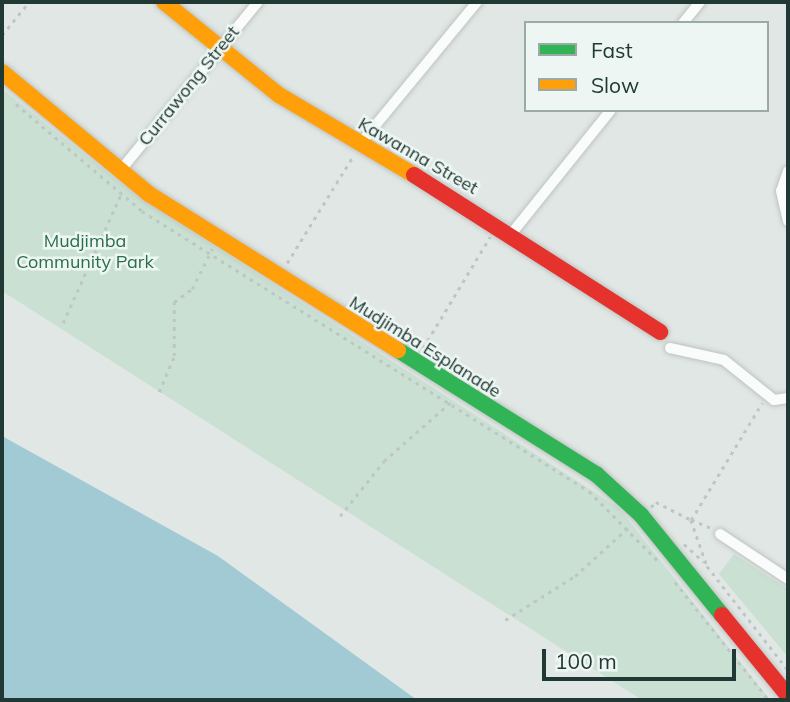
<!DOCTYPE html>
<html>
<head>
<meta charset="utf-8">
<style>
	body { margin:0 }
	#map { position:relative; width:790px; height:702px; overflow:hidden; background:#e1e7e4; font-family:Mulish,sans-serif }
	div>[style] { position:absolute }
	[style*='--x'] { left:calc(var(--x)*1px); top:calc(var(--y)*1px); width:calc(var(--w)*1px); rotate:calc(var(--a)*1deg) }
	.green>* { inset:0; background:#c9e0d2 }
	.water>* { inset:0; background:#a1cad5 }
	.path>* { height:2.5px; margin-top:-1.25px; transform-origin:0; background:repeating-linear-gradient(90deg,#bec7c5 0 3.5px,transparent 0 8.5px) }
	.roads { filter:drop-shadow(0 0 2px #bec4c1) drop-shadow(0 0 2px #bec4c1) }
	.street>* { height:10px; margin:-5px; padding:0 5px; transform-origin:5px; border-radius:5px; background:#fafbfb }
	.fast>* { height:16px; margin:-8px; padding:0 8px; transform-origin:8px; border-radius:8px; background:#30b455 }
	.slow>* { height:16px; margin:-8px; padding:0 8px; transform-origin:8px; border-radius:8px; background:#ff9f0a }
	.jam>* { height:16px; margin:-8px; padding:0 8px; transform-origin:8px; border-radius:8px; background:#e5322d }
	span { translate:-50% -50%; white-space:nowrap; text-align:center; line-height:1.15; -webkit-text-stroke:5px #eef6f3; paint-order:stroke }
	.street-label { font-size:18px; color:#203934 }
	.park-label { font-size:18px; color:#2b6f4a }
	.frame { position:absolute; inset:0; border:4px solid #203934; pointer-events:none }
	.legend { position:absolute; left:524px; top:21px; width:245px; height:91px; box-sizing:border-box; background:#eef6f3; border:2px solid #9caaa7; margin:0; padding:9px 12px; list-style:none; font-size:21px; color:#203934 }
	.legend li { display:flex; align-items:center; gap:14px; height:35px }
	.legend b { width:35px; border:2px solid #9caaa7 }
	.scale { position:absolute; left:542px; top:649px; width:194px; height:32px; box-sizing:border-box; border:4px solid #203934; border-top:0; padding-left:9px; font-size:21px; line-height:24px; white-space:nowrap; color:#203934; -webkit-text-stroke:5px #eef6f3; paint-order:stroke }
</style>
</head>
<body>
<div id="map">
	<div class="green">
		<div style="clip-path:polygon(2px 89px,138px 197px,619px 508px,770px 700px,642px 700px,2px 291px)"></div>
		<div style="clip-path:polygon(734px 554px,788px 589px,788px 657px,719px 574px)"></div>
	</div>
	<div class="water">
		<div style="clip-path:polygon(2px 436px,218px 556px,417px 700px,2px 700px)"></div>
	</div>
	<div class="path">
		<div style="--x:2;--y:35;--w:43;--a:-50.7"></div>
		<div style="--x:16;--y:104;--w:165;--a:40.3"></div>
		<div style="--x:142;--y:211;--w:527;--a:32.06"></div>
		<div style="--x:589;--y:491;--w:101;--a:45.4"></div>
		<div style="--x:287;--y:263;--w:126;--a:-58.3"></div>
		<div style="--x:63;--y:323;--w:141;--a:-65.8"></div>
		<div style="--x:423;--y:348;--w:130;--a:-58.9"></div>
		<div style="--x:159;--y:392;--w:39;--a:-67"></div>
		<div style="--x:174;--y:356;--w:54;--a:-90"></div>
		<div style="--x:174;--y:302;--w:22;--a:-36"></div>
		<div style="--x:192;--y:289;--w:45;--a:-63.4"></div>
		<div style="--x:651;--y:507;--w:7;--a:-45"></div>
		<div style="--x:656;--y:502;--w:39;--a:27"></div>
		<div style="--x:691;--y:520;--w:49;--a:70.8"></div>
		<div style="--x:707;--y:566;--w:132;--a:52.1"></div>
		<div style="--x:340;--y:516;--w:70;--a:-51.3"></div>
		<div style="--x:384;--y:461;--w:89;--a:-41.4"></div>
		<div style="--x:710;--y:528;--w:21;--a:-157"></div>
		<div style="--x:691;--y:520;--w:137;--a:-58.7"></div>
		<div style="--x:684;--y:544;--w:27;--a:42"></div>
		<div style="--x:675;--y:582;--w:151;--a:51.5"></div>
		<div style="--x:505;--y:620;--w:83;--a:-32.2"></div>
		<div style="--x:575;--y:576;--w:72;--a:-42.2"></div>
	</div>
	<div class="roads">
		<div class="street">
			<div style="--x:683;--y:23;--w:27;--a:-51"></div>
			<div style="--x:360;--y:144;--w:184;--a:-50.5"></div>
			<div style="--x:120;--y:171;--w:218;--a:-50.8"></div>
			<div style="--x:788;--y:171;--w:21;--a:109"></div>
			<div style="--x:781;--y:191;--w:31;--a:77"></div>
			<div style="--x:512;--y:233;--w:158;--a:-51.2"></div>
			<div style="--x:670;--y:348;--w:55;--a:12.5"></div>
			<div style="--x:724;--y:360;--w:64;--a:38.7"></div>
			<div style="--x:774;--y:400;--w:14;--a:-8"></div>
			<div style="--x:720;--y:534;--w:82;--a:33.5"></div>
		</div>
		<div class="fast">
			<div style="--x:398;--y:350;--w:234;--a:32.1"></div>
			<div style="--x:596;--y:474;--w:61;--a:42.3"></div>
			<div style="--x:641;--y:515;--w:129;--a:51"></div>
		</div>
		<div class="slow">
			<div style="--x:164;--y:2;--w:148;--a:39"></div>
			<div style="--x:279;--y:95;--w:157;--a:30.7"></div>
			<div style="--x:2;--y:72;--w:191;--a:39.7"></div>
			<div style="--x:149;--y:194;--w:294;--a:32.1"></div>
		</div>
		<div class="jam">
			<div style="--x:414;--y:175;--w:292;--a:32.5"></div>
			<div style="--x:722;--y:615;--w:104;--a:50.8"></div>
		</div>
	</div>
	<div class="street-label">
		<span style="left:189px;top:86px;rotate:-51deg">Currawong Street</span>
		<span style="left:418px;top:156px;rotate:30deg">Kawanna Street</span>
		<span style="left:425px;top:347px;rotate:32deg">Mudjimba Esplanade</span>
	</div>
	<div class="park-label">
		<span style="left:85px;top:252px">Mudjimba<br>Community Park</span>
	</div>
	<div class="frame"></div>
	<ul class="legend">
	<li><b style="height:9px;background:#30b455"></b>Fast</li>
	<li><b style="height:9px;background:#ff9f0a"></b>Slow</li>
	</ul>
	<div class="scale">100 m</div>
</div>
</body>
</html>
